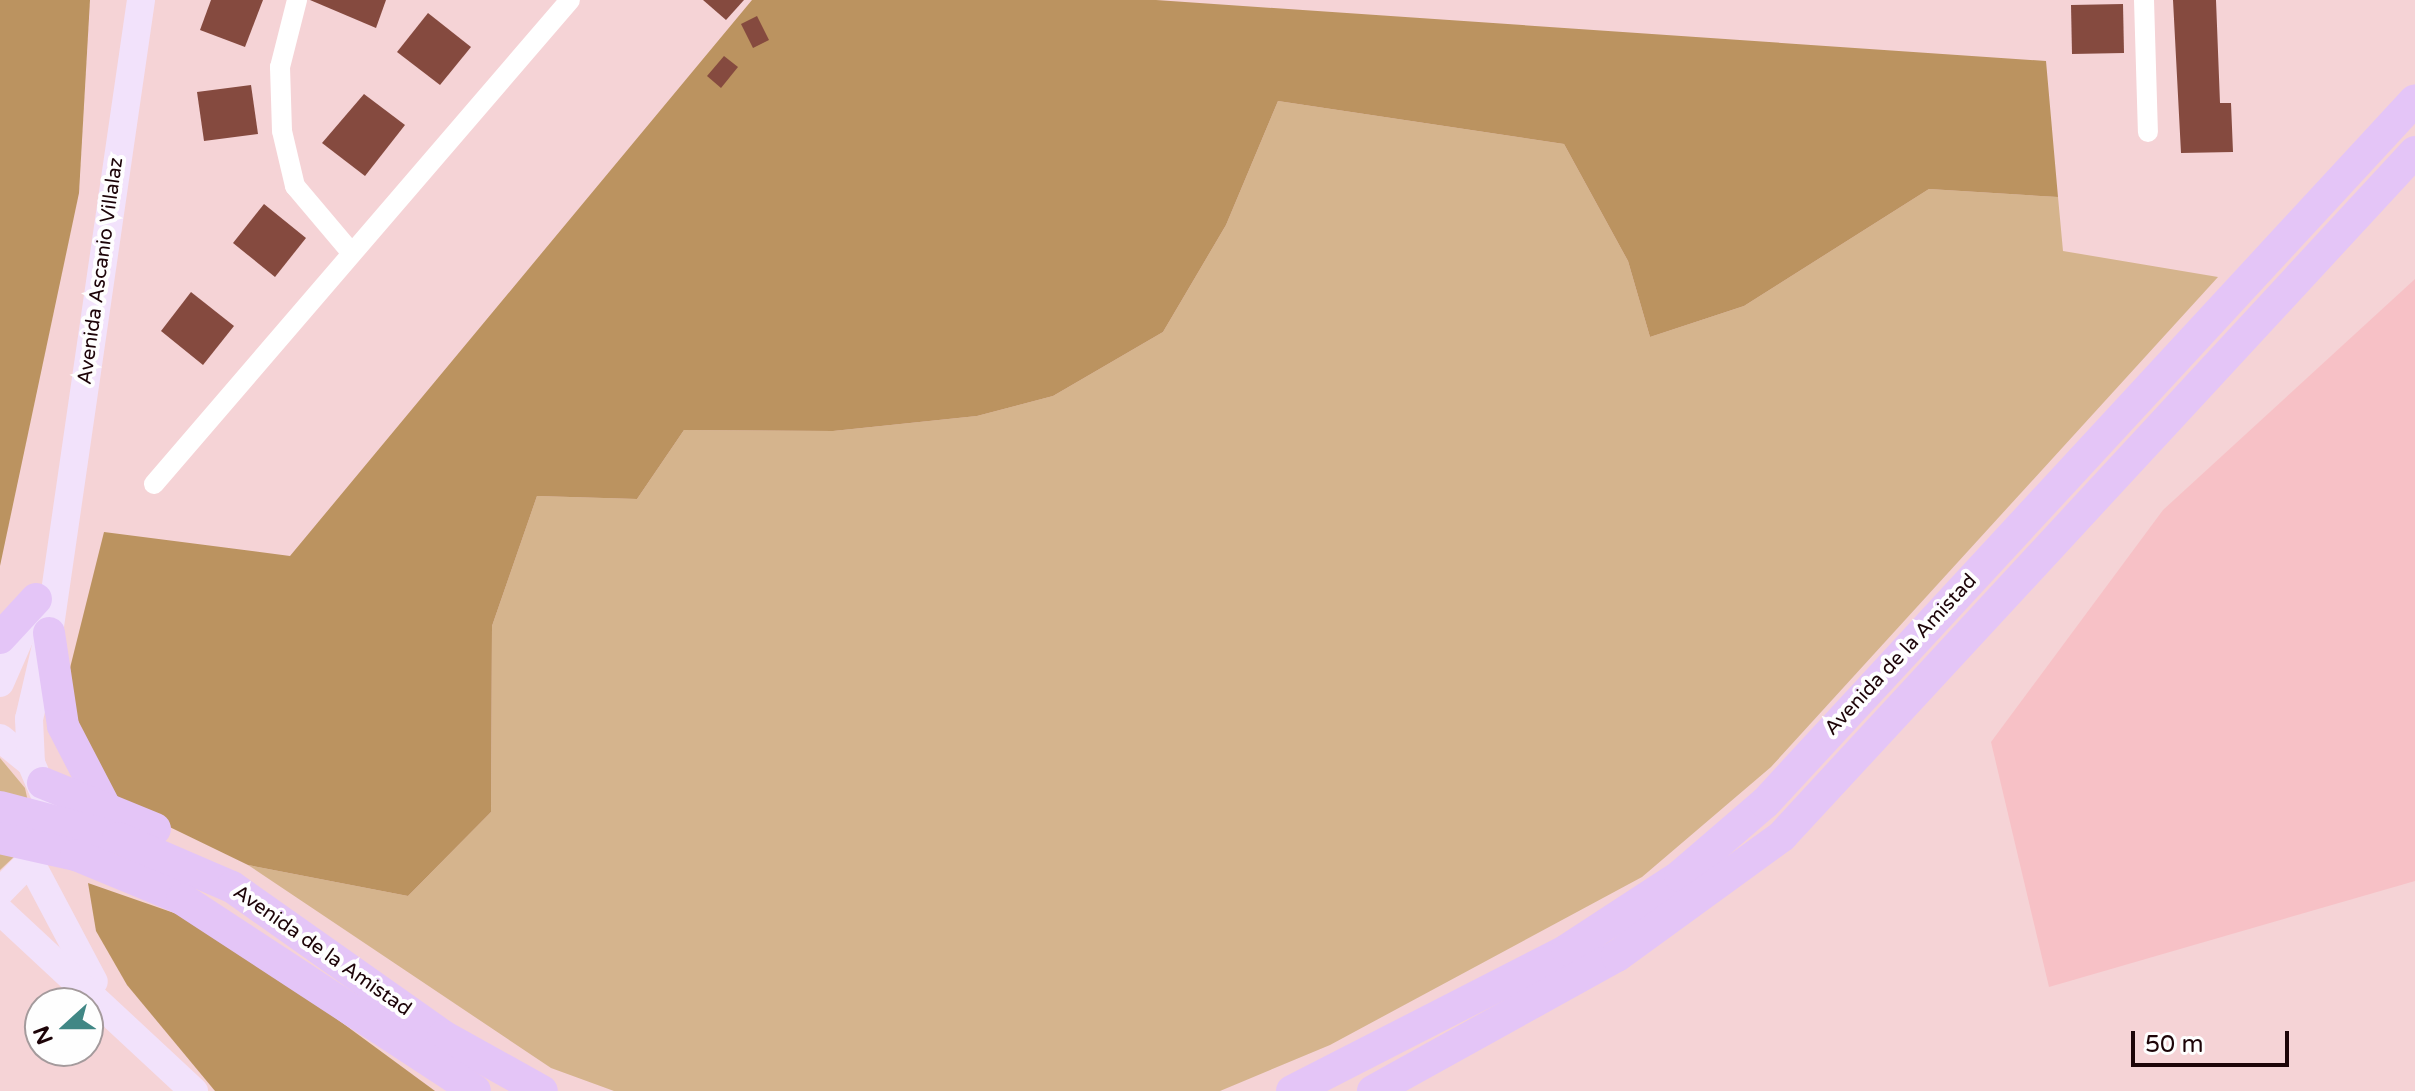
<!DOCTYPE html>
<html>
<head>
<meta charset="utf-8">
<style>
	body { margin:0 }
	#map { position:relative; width:2415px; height:1091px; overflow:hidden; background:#f5d3d6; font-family:"Varela Round",sans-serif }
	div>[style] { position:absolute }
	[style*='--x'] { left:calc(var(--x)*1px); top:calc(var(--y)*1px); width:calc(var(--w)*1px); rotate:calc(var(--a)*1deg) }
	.built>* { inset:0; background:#f7c1c6 }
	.green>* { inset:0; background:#d5b48d }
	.forest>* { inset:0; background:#bb9360 }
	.building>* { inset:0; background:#854a3f }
	.street>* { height:20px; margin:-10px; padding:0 10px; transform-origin:10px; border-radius:10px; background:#fff }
	.secondary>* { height:28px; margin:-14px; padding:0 14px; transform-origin:14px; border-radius:14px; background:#f2e2fb }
	.primary>* { height:32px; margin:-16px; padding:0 16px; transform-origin:16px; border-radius:16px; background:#e4c5f7 }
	span { translate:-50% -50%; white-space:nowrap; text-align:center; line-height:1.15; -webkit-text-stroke:8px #fefefe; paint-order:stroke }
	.street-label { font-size:20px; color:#1d0408 }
	.north { position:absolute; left:24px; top:987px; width:80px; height:80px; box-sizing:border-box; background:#fefefe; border:2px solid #a49a9c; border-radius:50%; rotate:249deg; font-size:22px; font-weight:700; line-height:32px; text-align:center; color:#1d0408 }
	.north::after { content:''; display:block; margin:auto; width:28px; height:36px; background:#408785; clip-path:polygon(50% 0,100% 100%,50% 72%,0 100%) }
	.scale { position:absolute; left:2131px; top:1031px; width:158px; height:36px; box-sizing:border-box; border:4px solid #1d0408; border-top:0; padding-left:10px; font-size:24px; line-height:28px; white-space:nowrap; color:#1d0408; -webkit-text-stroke:6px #fefefe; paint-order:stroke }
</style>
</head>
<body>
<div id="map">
	<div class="built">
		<div style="clip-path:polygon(2415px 279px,2415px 881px,2049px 987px,1991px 742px,2163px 510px)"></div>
	</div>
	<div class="green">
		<div style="clip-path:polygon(1278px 101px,1564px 144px,1628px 261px,1650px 337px,1744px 306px,1929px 189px,2058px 197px,2063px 251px,2218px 277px,1771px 767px,1642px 877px,1330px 1045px,1220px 1091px,614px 1091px,551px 1068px,248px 865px,408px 896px,491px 812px,492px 626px,537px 496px,637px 499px,684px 430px,833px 431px,977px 416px,1053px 396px,1163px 332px,1226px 225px)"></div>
		<div style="clip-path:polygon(0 758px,25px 788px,30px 811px,17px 854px,0 870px)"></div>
	</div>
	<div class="forest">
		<div style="clip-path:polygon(0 0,90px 0,79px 193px,0 566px)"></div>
		<div style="clip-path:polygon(752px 0,1156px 0,2046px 61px,2058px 197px,1929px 189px,1744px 306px,1650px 337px,1628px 261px,1564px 144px,1278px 101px,1226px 225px,1163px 332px,1053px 396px,977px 416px,833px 431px,684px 430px,637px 499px,537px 496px,492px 626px,491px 812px,408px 896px,248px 865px,116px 801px,76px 725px,70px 668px,104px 532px,290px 556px)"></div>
		<div style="clip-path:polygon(88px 883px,177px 914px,258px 961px,435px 1091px,215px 1091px,127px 985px,96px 931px)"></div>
	</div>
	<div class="building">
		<div style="clip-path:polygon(211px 0,263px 0,245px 47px,200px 30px)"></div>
		<div style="clip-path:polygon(310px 0,386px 0,376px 28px)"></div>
		<div style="clip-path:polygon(703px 0,744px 0,726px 20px)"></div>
		<div style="clip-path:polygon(2173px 0,2216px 0,2220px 103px,2231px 103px,2233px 152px,2181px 153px)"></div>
		<div style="clip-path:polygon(2123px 4px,2124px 53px,2072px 54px,2071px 5px)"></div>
		<div style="clip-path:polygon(428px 13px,471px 47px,440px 85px,397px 52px)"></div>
		<div style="clip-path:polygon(757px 16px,769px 40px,753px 48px,741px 24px)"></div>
		<div style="clip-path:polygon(724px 56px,738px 67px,721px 88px,707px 76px)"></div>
		<div style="clip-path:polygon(251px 85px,258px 134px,204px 141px,197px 92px)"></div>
		<div style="clip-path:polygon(364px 94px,405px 125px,365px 176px,322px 143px)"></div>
		<div style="clip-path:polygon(264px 204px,306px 238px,275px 277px,233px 243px)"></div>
		<div style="clip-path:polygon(191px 292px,234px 326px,203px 365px,161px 331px)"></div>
	</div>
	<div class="street">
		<div style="--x:297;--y:0;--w:69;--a:104.2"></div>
		<div style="--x:280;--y:67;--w:64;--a:88.2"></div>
		<div style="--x:282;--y:131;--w:57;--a:76.7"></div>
		<div style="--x:295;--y:186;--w:85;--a:49.8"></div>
		<div style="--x:2144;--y:0;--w:132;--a:88.3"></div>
		<div style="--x:154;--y:484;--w:638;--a:-49.32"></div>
	</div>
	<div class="secondary">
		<div style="--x:0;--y:683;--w:87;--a:-66.4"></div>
		<div style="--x:0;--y:738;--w:40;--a:39"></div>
		<div style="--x:31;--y:763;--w:46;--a:66.8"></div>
		<div style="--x:49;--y:805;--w:47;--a:101.1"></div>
		<div style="--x:40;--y:851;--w:57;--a:134.3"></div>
		<div style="--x:31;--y:763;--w:44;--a:-92.6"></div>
		<div style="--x:29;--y:719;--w:88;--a:-76.9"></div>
		<div style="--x:49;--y:633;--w:640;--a:-81.73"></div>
		<div style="--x:32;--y:865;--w:132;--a:62.1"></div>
		<div style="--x:0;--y:911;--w:265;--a:42.9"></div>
	</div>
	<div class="primary">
		<div style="--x:49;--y:633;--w:94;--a:81.4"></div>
		<div style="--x:63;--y:726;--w:96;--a:62.6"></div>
		<div style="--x:0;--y:638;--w:53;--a:-47.3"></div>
		<div style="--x:43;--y:783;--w:121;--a:22.3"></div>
		<div style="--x:0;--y:807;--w:122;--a:14.7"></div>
		<div style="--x:118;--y:838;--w:124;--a:23.3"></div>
		<div style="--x:232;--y:887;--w:258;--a:35.2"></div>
		<div style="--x:443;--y:1036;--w:113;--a:29.1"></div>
		<div style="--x:0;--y:838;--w:78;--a:12.6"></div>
		<div style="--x:76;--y:855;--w:115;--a:22.5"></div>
		<div style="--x:182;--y:899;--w:350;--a:33.2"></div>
		<div style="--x:1292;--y:1091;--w:309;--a:-27.1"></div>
		<div style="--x:1567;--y:950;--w:135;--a:-33.2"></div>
		<div style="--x:1680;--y:876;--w:112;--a:-40.7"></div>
		<div style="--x:1765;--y:803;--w:957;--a:-47.24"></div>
		<div style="--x:1373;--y:1091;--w:279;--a:-29"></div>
		<div style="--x:1617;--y:956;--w:204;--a:-36"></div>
		<div style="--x:1782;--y:836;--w:932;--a:-47.22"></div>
	</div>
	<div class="street-label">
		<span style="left:101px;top:271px;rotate:-82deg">Avenida Ascanio Villalaz</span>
		<span style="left:1901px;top:655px;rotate:-47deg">Avenida de la Amistad</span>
		<span style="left:322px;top:951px;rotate:35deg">Avenida de la Amistad</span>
	</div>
	<div class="north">N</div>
	<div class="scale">50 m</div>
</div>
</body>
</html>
